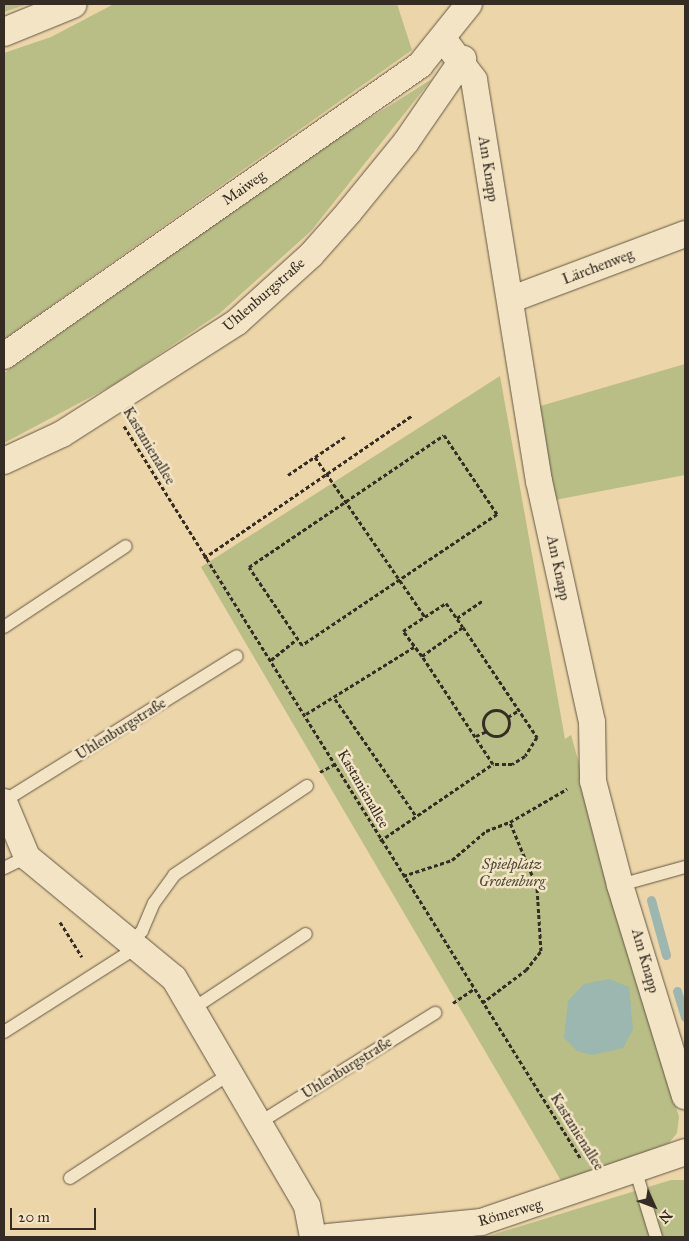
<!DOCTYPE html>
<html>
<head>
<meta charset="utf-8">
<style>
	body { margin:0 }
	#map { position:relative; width:689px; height:1241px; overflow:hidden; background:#ecd5a8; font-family:"IM FELL Great Primer",serif }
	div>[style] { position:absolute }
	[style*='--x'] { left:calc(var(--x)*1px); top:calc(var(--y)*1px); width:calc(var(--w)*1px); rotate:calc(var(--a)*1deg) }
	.green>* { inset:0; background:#b9bd86 }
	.water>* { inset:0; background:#9bb7b0 }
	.stream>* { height:9px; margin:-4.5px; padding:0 4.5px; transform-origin:4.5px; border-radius:4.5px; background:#9bb7b0 }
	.path>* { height:3px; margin-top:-1.5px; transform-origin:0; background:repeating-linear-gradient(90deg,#352d23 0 4px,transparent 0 6.5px) }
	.path>.ring { margin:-1.5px; padding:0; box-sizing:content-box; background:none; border:3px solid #352d23; border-radius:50% }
	.roads { filter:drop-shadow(0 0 1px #635744) drop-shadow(0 0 1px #635744) }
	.lane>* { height:12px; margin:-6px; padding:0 6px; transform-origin:6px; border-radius:6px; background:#f3e4c6 }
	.street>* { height:26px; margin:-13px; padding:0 13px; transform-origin:13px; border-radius:13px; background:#f3e4c6 }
	.secondary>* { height:28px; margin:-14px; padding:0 14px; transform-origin:14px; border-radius:14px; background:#f3e4c6 }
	span { translate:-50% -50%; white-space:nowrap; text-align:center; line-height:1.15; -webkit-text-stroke:5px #f3e4c6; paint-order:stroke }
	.street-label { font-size:15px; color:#352d23 }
	.park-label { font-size:15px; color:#4f4a37; font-style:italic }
	.frame { position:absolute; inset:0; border:5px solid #352d23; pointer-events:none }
	.north { position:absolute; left:629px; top:1181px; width:50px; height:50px; -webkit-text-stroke:4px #f3e4c6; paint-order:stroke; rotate:133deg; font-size:14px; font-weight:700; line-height:20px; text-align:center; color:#352d23 }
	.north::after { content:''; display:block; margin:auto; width:18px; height:22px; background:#352d23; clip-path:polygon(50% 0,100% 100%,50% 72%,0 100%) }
	.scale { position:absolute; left:10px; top:1208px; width:86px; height:22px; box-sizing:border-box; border:2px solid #352d23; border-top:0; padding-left:6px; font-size:15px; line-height:18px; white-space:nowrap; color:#352d23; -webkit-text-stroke:4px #f3e4c6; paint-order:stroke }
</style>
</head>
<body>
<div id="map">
	<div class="green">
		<div style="clip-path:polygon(4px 4px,28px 4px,4px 12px)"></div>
		<div style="clip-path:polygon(114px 4px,397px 4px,412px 50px,4px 339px,4px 53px,51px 37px)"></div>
		<div style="clip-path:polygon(432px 79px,311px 231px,220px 313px,115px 384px,4px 443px,4px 373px,330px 143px)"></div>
		<div style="clip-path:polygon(685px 364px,685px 475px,555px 500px,537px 407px)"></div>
		<div style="clip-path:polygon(500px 376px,565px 739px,571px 735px,679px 1117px,677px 1133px,669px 1143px,563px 1184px,201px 567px)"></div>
		<div style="clip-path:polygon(671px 1180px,685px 1180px,685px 1237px,485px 1237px)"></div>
	</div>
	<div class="water">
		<div style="clip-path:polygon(609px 979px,629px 987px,633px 1029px,623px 1048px,592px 1055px,577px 1051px,564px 1038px,568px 1001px,584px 984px)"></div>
	</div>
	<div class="stream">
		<div style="--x:651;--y:900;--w:57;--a:74.7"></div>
		<div style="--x:677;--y:991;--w:27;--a:73"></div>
	</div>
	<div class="path">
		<div style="--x:124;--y:426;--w:864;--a:58.06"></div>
		<div style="--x:444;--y:435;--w:95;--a:56.1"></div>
		<div style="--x:497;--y:514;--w:235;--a:146.1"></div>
		<div style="--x:302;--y:645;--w:94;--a:-124.2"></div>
		<div style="--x:249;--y:567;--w:235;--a:-34.1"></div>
		<div style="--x:315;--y:457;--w:36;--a:-34"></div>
		<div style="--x:288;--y:475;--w:32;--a:-34"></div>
		<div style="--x:315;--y:457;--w:194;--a:55.5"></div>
		<div style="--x:204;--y:558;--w:253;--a:-34.4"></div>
		<div style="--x:457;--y:618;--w:32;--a:-34"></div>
		<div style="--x:463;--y:627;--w:133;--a:56.1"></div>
		<div style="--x:537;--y:737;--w:22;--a:122"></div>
		<div style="--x:525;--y:756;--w:15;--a:148"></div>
		<div style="--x:512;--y:764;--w:19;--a:180"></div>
		<div style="--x:493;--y:764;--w:129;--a:-123.3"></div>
		<div style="--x:422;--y:656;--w:50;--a:-35.3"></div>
		<div style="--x:422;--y:656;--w:31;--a:-127"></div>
		<div style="--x:403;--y:631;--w:51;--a:-33.1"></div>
		<div style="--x:446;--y:603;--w:29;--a:55"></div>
		<div style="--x:271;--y:660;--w:33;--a:-39"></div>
		<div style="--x:335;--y:699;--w:142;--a:55.3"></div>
		<div class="ring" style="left:483px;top:710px;width:23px;height:23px"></div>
		<div style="--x:306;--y:714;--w:127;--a:-31.8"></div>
		<div style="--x:508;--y:717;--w:13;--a:-32"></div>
		<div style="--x:476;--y:736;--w:12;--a:-24"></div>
		<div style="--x:320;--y:772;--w:17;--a:-28"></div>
		<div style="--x:380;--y:841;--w:137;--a:-34.3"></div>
		<div style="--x:403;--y:876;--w:52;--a:-18.1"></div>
		<div style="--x:452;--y:860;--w:45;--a:-40.5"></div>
		<div style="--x:486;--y:831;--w:26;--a:-21"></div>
		<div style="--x:60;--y:922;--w:41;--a:57.8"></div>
		<div style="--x:453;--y:1003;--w:25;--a:-34"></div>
		<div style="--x:482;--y:1003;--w:55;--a:-36.9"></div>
		<div style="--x:526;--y:970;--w:24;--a:-52"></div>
		<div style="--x:541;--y:951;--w:64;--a:-93.6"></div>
		<div style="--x:537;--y:887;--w:70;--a:-112.6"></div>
		<div style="--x:510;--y:822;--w:66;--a:-30.1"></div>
	</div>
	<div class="roads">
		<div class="lane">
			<div style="--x:4;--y:627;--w:146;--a:-33.6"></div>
			<div style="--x:4;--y:801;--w:274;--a:-31.9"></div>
			<div style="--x:4;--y:868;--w:25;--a:-26"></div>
			<div style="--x:620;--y:885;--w:67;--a:-15.5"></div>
			<div style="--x:130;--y:943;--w:17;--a:-45"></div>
			<div style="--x:142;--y:931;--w:30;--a:-67"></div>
			<div style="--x:154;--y:903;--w:34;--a:-54"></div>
			<div style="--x:174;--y:875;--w:160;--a:-33.8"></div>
			<div style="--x:194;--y:1008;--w:134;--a:-33.5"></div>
			<div style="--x:4;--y:1032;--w:156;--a:-32.5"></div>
			<div style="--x:259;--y:1123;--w:208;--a:-32"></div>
			<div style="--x:636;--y:1172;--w:68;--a:72.9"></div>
			<div style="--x:70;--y:1178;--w:192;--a:-33.1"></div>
		</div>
		<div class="street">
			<div style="--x:444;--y:40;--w:50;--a:53.1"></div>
			<div style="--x:474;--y:80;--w:406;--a:80.8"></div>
			<div style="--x:539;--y:481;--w:247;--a:77.6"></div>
			<div style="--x:592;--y:722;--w:59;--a:89"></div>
			<div style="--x:593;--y:781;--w:107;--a:75.4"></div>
			<div style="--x:620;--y:885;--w:221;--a:72.9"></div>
			<div style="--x:512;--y:299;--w:185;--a:-20.6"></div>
			<div style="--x:4;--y:356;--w:508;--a:-34.97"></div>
			<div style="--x:420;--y:65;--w:78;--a:-51.2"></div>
			<div style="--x:4;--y:461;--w:64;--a:-25"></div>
			<div style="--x:62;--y:434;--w:208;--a:-32.6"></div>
			<div style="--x:237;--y:322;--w:100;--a:-42.2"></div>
			<div style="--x:311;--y:255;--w:57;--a:-48.5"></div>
			<div style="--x:349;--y:212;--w:90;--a:-50.8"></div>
			<div style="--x:406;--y:142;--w:101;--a:-55.5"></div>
			<div style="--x:4;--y:802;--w:60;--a:67.3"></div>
			<div style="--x:27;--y:857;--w:190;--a:39.5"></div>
			<div style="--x:174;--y:978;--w:264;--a:59.7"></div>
			<div style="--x:307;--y:1206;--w:32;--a:79"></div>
			<div style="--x:328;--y:1237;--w:154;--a:-5.6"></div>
			<div style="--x:481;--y:1222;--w:216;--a:-18.9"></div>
		</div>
		<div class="secondary">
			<div style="--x:4;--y:32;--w:74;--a:-22.1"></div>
		</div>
	</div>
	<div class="street-label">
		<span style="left:488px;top:169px;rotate:81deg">Am Knapp</span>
		<span style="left:244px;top:188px;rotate:-35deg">Maiweg</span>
		<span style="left:598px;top:267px;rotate:-21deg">Lärchenweg</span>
		<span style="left:264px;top:295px;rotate:-41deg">Uhlenburgstraße</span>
		<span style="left:149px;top:446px;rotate:59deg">Kastanienallee</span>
		<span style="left:558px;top:568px;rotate:78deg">Am Knapp</span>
		<span style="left:121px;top:729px;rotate:-32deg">Uhlenburgstraße</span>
		<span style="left:363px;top:789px;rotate:60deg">Kastanienallee</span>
		<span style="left:645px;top:961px;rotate:74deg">Am Knapp</span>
		<span style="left:347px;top:1068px;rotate:-32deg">Uhlenburgstraße</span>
		<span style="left:577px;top:1132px;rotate:58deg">Kastanienallee</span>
		<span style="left:510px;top:1213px;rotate:-16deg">Römerweg</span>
	</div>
	<div class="park-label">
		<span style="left:512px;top:873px">Spielplatz<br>Grotenburg</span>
	</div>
	<div class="frame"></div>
	<div class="north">N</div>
	<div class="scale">20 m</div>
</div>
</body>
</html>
